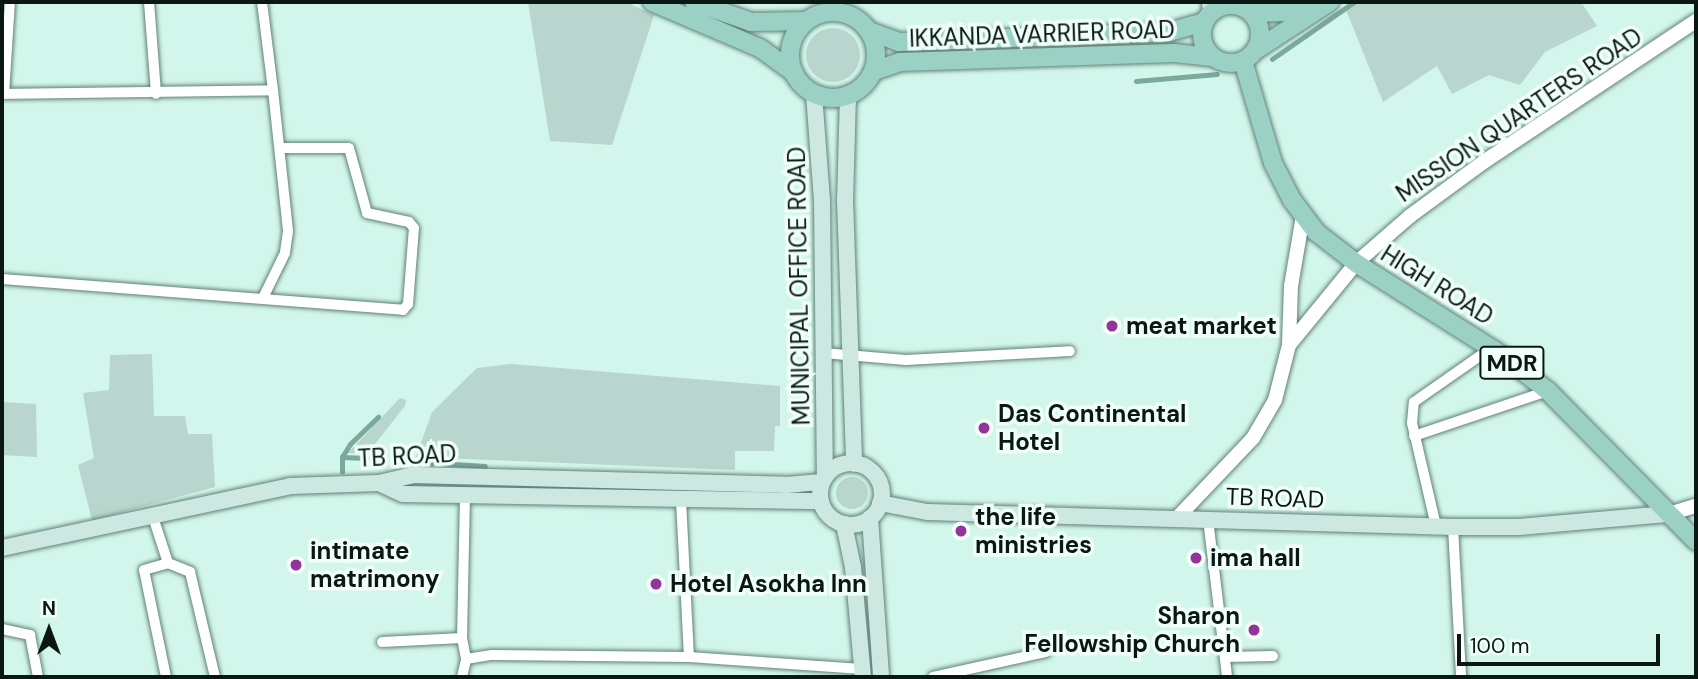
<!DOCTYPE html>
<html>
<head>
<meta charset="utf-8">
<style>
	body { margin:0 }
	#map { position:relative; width:1698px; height:679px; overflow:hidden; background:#d2f6eb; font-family:"DM Sans",sans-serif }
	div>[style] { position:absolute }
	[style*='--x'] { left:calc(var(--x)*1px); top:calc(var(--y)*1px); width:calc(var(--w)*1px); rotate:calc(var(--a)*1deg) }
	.green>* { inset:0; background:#b8d6cd }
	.round { border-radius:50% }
	.stream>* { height:4.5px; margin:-2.25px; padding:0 2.25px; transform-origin:2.25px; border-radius:2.25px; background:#7ba99c }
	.roads { filter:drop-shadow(0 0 2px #618178) drop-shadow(0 0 2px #618178) }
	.minor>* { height:10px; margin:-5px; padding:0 5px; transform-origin:5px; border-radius:5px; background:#fff }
	.tertiary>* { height:14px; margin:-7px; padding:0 7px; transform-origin:7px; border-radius:7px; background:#fff }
	.secondary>* { height:16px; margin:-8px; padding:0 8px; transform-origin:8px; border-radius:8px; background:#cde8e1 }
	.secondary>.ring { margin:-8px; padding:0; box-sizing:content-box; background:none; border:16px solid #cde8e1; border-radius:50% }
	.primary>* { height:18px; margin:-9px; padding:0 9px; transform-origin:9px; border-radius:9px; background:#9bd1c4 }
	.primary>.ring { margin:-9px; padding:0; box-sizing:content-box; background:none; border:18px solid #9bd1c4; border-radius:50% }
	.dots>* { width:19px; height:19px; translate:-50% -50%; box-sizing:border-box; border:4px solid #f0fef9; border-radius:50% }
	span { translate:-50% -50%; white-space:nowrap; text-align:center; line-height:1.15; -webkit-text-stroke:7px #f0fef9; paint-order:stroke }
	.shield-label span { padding:2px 5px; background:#f0fef9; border:2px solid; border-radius:5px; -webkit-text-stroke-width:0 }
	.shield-label { font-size:23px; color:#0a1713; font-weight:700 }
	.street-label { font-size:24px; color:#0a1713 }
	.poi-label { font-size:24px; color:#0a1713; font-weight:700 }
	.left { translate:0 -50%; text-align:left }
	.right { translate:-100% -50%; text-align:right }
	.frame { position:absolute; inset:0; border:4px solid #0a1713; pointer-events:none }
	.north { position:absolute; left:14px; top:595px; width:70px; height:70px; -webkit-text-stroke:5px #f0fef9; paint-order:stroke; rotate:0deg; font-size:19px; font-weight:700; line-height:28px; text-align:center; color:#0a1713 }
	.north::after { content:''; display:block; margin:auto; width:24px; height:32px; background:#0a1713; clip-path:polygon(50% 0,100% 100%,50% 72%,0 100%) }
	.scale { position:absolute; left:1457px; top:634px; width:203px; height:32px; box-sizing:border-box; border:4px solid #0a1713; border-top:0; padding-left:9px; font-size:21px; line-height:24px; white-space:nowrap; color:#0a1713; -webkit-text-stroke:5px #f0fef9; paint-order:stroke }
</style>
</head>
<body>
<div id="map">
	<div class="green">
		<div style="clip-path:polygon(528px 2px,626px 2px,654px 15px,612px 145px,550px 141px)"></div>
		<div style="clip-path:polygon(1359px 2px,1581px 2px,1597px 26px,1545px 52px,1520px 85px,1489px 75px,1452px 94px,1437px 66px,1383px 102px,1346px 10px)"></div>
		<div class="round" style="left:806px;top:28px;width:54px;height:54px"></div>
		<div style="clip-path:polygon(152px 354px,154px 416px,185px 416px,188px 434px,212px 434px,215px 487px,92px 520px,78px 465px,94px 458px,83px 393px,109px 390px,110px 355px)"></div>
		<div style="clip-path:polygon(511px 364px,780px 386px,780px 426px,775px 426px,774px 451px,735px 451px,735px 470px,416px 457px,432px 412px,477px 368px)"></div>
		<div style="clip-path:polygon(400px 398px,406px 400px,405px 406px,367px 454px,348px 453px)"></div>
		<div style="clip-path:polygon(2px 402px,36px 404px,37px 457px,2px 455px)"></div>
		<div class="round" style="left:836px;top:477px;width:32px;height:32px"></div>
	</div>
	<div class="stream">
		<div style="--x:1272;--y:59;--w:100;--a:-34.8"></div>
		<div style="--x:1136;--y:81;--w:81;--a:-4.9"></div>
		<div style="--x:342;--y:457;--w:25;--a:2"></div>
		<div style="--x:406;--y:461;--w:79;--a:3.6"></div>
		<div style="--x:342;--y:472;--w:15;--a:-90"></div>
		<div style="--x:342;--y:457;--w:15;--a:-58"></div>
		<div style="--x:350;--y:444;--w:39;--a:-44"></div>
	</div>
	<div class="roads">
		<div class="minor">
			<div style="--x:149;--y:2;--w:92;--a:85.6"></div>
			<div style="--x:262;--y:2;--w:89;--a:82.9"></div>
			<div style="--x:2;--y:94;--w:271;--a:-0.8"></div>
			<div style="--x:273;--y:90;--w:142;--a:83.9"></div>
			<div style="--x:288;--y:231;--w:22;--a:98"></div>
			<div style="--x:285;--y:253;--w:50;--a:116.1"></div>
			<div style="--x:4;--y:94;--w:92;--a:-86.3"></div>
			<div style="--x:2;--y:279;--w:402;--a:4.4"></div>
			<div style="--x:403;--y:310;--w:8;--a:-50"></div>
			<div style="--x:408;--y:304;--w:76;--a:-85.5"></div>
			<div style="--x:414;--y:228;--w:8;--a:-130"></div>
			<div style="--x:409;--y:222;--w:43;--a:-167.9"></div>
			<div style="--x:367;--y:213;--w:67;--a:-105.5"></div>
			<div style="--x:349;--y:148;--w:68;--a:180"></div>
			<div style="--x:823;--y:353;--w:83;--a:4.8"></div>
			<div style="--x:906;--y:360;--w:164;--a:-3.1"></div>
			<div style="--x:1414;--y:436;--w:141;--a:-18.6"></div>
			<div style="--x:465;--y:496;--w:142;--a:91.2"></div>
			<div style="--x:462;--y:638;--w:21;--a:79"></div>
			<div style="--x:681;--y:500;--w:157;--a:87.1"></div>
			<div style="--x:153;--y:517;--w:48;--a:71.9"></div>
			<div style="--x:1208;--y:519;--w:159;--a:83.1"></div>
			<div style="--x:1436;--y:526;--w:106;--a:-103.1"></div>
			<div style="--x:1412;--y:423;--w:21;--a:-85"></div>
			<div style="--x:1414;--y:402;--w:94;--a:-35"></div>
			<div style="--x:1453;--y:527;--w:150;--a:86.9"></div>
			<div style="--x:2;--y:629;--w:29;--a:12"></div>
			<div style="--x:30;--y:635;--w:43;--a:79.2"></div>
			<div style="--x:382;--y:642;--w:80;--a:-2.9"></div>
			<div style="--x:1225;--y:657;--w:48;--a:-1.2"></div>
			<div style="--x:166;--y:677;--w:109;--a:-101.6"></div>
			<div style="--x:144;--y:570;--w:25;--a:-16"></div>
			<div style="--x:168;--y:563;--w:24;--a:22"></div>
			<div style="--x:190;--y:572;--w:108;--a:76.6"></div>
			<div style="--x:462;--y:677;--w:18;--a:-77"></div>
			<div style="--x:466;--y:659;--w:26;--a:-9"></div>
			<div style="--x:492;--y:655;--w:197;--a:0.6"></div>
			<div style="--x:689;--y:657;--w:173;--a:4"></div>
			<div style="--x:933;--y:677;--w:116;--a:-12.5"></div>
		</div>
		<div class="tertiary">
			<div style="--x:1289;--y:345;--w:106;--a:-50.7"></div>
			<div style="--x:1356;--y:263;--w:72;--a:-41"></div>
			<div style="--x:1410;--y:216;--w:93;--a:-36.3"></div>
			<div style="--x:1485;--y:161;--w:253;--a:-33.6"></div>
			<div style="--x:1669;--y:514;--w:28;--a:-17"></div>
			<div style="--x:1177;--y:518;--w:110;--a:-46.5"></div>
			<div style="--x:1253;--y:438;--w:44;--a:-59.9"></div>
			<div style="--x:1275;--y:400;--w:57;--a:-75.7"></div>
			<div style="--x:1289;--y:345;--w:59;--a:-88.1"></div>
			<div style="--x:1291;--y:286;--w:71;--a:-80.3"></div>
		</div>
		<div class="secondary">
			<div style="--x:1210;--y:2;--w:10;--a:84"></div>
			<div style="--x:1235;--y:2;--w:4;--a:56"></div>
			<div style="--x:814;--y:94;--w:106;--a:85.7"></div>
			<div style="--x:822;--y:200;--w:277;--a:89.4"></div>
			<div style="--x:848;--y:95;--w:105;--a:91.6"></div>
			<div style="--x:845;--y:200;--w:264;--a:88"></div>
			<div class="ring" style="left:820px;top:463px;width:46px;height:46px"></div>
			<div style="--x:379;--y:483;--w:26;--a:25"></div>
			<div style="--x:403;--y:494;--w:418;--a:1"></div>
			<div style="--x:880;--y:503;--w:48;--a:10.8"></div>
			<div style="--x:927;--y:512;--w:526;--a:1.63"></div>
			<div style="--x:1453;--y:527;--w:66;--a:0"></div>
			<div style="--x:1519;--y:527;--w:151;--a:-5"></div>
			<div style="--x:870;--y:518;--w:159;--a:86"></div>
			<div style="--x:844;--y:524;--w:44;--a:78.2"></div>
			<div style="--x:853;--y:567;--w:110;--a:84.8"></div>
			<div style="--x:2;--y:548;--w:295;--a:-12.1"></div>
			<div style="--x:290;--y:486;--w:89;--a:-1.9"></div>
			<div style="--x:379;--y:483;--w:35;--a:-13"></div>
			<div style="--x:413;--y:475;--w:373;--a:1.5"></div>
			<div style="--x:786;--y:485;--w:36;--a:-5"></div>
		</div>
		<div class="primary">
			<div style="--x:652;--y:2;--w:117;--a:23.1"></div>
			<div style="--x:760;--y:48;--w:42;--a:36.3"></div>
			<div style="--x:694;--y:2;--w:60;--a:19.3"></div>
			<div style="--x:751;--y:22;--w:56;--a:-1"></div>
			<div class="ring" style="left:1202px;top:5px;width:40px;height:40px"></div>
			<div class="ring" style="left:790px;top:12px;width:68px;height:68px"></div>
			<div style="--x:1251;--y:13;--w:31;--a:-2"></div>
			<div style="--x:1282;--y:12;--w:23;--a:-25"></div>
			<div style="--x:869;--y:31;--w:32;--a:20"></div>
			<div style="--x:899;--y:42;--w:270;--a:-2.1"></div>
			<div style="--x:1169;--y:32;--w:36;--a:-16"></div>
			<div style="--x:1256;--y:50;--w:88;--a:-33"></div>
			<div style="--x:1243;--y:61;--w:106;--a:73.6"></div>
			<div style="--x:1273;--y:163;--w:42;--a:62.8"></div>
			<div style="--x:1292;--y:200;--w:40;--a:53"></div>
			<div style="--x:1316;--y:232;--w:51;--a:37.8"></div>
			<div style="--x:1356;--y:263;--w:174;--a:32.3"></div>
			<div style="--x:1503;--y:356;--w:57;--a:37.9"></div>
			<div style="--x:1548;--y:391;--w:211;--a:45.4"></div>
			<div style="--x:874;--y:71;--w:28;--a:-19"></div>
			<div style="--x:900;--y:62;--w:274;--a:-1.9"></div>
			<div style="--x:1174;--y:53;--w:39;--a:6"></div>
		</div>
	</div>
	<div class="dots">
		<div style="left:1112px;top:326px;background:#94339b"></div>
		<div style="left:984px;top:428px;background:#94339b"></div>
		<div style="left:961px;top:531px;background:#94339b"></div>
		<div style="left:1196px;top:558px;background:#94339b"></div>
		<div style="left:296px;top:565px;background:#94339b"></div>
		<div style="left:656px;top:584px;background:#94339b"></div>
		<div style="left:1254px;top:630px;background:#94339b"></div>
	</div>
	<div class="shield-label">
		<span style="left:1512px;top:363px">MDR</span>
	</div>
	<div class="street-label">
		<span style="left:1042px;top:34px;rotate:-2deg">IKKANDA VARRIER ROAD</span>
		<span style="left:1519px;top:115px;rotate:-34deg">MISSION QUARTERS ROAD</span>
		<span style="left:1437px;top:285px;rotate:32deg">HIGH ROAD</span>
		<span style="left:799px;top:286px;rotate:-91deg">MUNICIPAL OFFICE ROAD</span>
		<span style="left:407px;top:456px;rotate:-3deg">TB ROAD</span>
		<span style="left:1275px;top:498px;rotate:2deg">TB ROAD</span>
	</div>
	<div class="poi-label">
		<span class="left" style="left:1126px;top:326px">meat market</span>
		<span class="left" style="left:998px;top:428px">Das Continental<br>Hotel</span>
		<span class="left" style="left:975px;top:531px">the life<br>ministries</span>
		<span class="left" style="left:310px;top:565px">intimate<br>matrimony</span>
		<span class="left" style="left:1210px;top:558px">ima hall</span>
		<span class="left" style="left:670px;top:584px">Hotel Asokha Inn</span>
		<span class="right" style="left:1240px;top:630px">Sharon<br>Fellowship Church</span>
	</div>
	<div class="frame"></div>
	<div class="north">N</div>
	<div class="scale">100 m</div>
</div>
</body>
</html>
